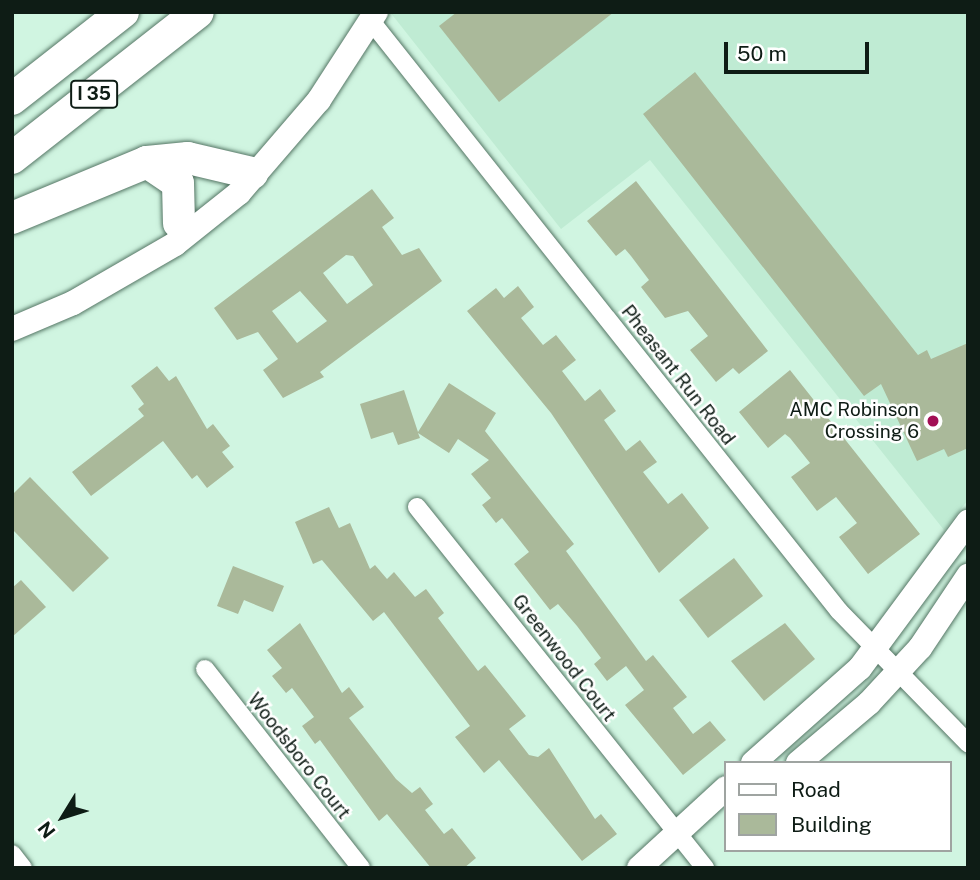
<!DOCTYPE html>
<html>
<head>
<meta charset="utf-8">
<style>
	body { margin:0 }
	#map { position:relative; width:980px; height:880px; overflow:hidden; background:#d0f5e1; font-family:"Public Sans",sans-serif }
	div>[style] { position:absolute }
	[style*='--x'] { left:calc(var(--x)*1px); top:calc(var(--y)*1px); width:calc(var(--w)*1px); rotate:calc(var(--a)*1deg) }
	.built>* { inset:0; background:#bfebd3 }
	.building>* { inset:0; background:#aab99a }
	.roads { filter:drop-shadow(0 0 2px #557665) drop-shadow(0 0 2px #557665) }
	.street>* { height:18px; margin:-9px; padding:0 9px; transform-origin:9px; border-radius:9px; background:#fff }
	.secondary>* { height:24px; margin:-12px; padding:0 12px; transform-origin:12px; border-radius:12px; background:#fff }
	.highway>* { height:32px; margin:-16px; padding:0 16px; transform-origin:16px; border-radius:16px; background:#fff }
	.dots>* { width:19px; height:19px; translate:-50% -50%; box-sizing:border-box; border:4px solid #fff; border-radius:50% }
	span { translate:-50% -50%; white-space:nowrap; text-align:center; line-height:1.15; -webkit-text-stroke:5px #fff; paint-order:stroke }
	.shield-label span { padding:2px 5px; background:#fff; border:2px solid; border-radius:5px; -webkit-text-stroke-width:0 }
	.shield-label { font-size:18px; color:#0e1c15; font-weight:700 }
	.street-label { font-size:19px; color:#0e1c15 }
	.poi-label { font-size:19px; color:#0e1c15 }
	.right { translate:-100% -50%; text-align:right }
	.frame { position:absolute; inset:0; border:14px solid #0e1c15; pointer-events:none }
	.legend { position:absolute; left:724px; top:761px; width:228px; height:91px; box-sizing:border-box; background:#fff; border:2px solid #9fa4a1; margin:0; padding:9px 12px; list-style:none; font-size:21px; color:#0e1c15 }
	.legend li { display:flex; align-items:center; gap:14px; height:35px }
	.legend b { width:35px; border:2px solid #9fa4a1 }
	.north { position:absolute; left:28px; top:782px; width:70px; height:70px; -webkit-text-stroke:5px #fff; paint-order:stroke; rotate:232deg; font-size:19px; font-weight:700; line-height:28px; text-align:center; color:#0e1c15 }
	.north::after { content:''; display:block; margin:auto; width:24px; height:32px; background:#0e1c15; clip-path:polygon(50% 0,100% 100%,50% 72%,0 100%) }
	.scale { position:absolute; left:724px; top:42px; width:145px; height:32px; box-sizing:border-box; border:4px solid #0e1c15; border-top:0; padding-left:9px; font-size:21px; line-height:24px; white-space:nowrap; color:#0e1c15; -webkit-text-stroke:5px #fff; paint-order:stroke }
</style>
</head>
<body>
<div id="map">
	<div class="built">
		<div style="clip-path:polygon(390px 12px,968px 12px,968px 500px,944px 530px,650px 160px,561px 229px)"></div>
	</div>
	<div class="building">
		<div style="clip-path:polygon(457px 12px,614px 12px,499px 102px,439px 26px)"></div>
		<div style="clip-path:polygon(695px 72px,918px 355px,927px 350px,931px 359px,968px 343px,968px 448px,948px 457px,944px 449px,917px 461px,881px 384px,864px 396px,643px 114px)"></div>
		<div style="clip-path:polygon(636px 181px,768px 351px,739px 374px,733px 368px,716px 382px,690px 350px,708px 336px,688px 311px,665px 318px,641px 287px,649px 280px,631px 256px,625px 249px,616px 256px,587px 221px)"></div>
		<div style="clip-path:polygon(evenodd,372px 189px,394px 218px,382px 227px,402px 255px,419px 248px,442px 281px,320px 372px,324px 377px,283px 398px,263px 370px,278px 359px,258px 332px,237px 340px,214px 308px,372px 189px,346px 255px,353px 256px,373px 285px,347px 304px,323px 273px,346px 255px,372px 189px,300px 291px,327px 321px,297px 343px,272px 311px,300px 291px)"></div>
		<div style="clip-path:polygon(518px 286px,534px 307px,521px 318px,543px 345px,556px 335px,576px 360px,562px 371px,585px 401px,600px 389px,616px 411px,604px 420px,626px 451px,640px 440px,657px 462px,643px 472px,668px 504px,682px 493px,709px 528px,659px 573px,551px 413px,467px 311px,496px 288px,504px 298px)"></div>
		<div style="clip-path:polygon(157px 366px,169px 381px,176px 376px,207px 429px,213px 424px,230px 446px,222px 452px,234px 467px,207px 488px,197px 475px,192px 479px,163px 441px,91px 496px,72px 472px,144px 416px,138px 409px,144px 404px,131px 386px)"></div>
		<div style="clip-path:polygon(790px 370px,920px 534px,868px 574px,839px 537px,857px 523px,836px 497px,817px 511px,791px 477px,810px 463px,790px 438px,785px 434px,768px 448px,739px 412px)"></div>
		<div style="clip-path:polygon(449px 383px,496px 413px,485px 431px,574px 544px,566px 551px,646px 661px,653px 655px,687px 697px,673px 708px,693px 734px,710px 721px,726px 740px,683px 775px,625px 705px,644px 690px,626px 666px,607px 681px,594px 664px,601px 658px,577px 626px,558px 604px,550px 610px,514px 564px,529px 552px,502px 518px,496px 523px,482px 505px,491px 498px,471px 474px,489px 460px,458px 439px,449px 453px,418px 433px,420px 438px,398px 445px,393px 432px,371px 439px,360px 404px,404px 390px,418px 432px)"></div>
		<div style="clip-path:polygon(30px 477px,109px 558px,73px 592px,12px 529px,12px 495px)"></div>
		<div style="clip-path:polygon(329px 507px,339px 528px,350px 523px,370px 569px,375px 565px,387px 579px,394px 572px,415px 597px,426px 589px,444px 613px,438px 618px,478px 671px,485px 665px,526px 716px,509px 729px,529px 755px,538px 757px,549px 748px,595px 819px,601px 814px,617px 834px,582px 861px,499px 760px,484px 773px,455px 737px,470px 726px,384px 612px,373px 621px,322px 560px,313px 564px,295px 522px)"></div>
		<div style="clip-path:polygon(734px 558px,763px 596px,708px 638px,679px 600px)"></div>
		<div style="clip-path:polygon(233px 566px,284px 586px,273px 612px,244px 600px,238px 614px,217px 606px)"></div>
		<div style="clip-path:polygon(21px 580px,46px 607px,12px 637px,12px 588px)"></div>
		<div style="clip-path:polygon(300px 623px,342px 693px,349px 687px,364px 707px,349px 718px,396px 779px,412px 793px,420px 787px,433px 804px,425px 810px,444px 834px,452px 828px,476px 858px,464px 868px,431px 868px,387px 814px,379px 821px,320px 740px,315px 744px,302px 726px,314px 717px,292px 688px,286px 693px,272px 676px,282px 668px,267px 650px)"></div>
		<div style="clip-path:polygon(785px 623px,815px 659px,764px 701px,731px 661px)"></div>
	</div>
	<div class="roads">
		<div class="street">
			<div style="--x:371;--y:21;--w:753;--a:51.58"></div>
			<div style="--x:839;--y:611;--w:185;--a:45.7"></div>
			<div style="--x:417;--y:507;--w:462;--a:51.4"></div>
			<div style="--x:205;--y:669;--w:253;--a:51.9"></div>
			<div style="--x:12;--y:854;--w:18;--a:52"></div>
		</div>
		<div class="secondary">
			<div style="--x:12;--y:329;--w:66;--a:-23.1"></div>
			<div style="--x:73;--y:303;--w:118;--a:-30"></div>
			<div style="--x:175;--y:244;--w:82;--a:-38.6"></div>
			<div style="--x:239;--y:193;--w:123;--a:-49.3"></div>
			<div style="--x:319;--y:100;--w:105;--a:-57.1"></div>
			<div style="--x:753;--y:763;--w:143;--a:-41.6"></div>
			<div style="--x:860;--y:668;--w:182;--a:-53.5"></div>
			<div style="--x:798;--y:763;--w:93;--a:-40.2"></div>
			<div style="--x:869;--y:703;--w:75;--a:-47.2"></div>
			<div style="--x:920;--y:648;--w:87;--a:-56.3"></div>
			<div style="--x:639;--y:868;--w:118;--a:-42.6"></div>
		</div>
		<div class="highway">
			<div style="--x:12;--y:99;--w:141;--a:-38.1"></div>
			<div style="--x:12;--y:158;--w:236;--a:-38.1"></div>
			<div style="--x:147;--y:162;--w:37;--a:34"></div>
			<div style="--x:178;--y:183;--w:40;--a:88.6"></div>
			<div style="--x:12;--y:218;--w:146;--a:-22.5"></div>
			<div style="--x:147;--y:162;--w:41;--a:-5.6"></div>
			<div style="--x:188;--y:158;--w:66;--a:13.2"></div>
		</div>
	</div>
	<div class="dots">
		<div style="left:933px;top:421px;background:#a20f54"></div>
	</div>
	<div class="shield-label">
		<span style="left:94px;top:94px">I 35</span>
	</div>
	<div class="street-label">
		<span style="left:678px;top:375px;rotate:52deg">Pheasant Run Road</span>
		<span style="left:564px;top:658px;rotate:52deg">Greenwood Court</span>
		<span style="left:299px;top:756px;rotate:52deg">Woodsboro Court</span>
	</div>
	<div class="poi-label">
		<span class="right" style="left:919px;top:421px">AMC Robinson<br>Crossing 6</span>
	</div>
	<div class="frame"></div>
	<ul class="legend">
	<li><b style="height:9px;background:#fff"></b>Road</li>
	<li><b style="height:19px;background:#aab99a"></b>Building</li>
	</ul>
	<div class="north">N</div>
	<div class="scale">50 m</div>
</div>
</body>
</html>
